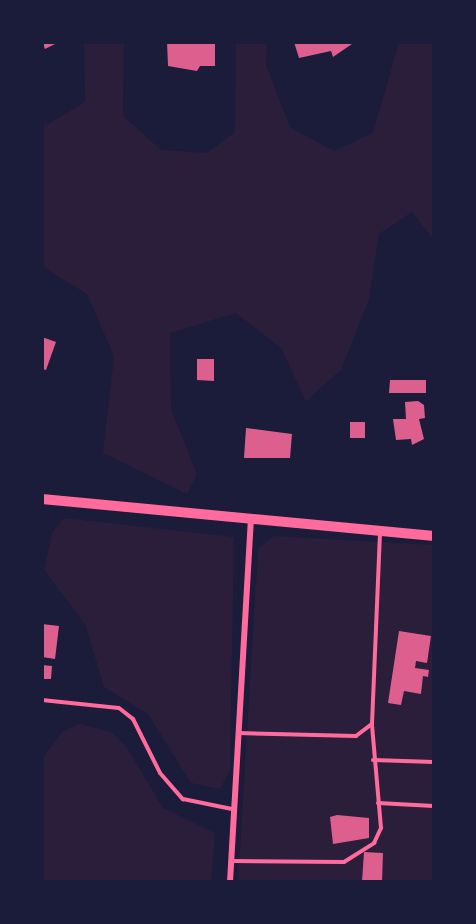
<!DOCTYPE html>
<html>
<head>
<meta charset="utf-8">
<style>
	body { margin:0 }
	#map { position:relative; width:476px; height:924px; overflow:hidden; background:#1b1b3a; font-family:"Sofia Sans Condensed",sans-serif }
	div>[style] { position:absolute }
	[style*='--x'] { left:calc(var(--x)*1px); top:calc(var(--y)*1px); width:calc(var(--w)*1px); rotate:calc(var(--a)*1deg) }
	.green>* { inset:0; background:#2a1e3b }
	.building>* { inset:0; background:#dd5f8e }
	.service>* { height:4px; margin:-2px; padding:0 2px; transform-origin:2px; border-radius:2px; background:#ff6b9d }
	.minor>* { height:6px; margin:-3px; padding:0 3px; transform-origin:3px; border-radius:3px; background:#ff6b9d }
	.secondary>* { height:10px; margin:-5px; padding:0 5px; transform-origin:5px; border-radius:5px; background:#ff6b9d }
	span { translate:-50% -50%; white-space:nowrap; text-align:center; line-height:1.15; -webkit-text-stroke:5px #1b1b3a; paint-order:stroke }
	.frame { position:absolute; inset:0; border:44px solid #1b1b3a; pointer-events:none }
</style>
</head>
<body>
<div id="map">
	<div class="green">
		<div style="clip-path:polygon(84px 42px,124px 42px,123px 116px,161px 150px,207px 153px,235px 132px,236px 42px,267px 42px,266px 65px,290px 127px,334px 151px,373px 133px,399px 42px,434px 42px,434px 240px,412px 212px,379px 234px,369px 299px,341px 370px,306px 401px,281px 348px,236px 313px,170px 333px,171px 409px,197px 474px,187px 494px,103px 453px,114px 356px,87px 294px,42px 266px,42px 122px,48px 124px,85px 102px)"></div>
		<div style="clip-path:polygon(64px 518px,234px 537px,230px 770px,220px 789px,191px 783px,148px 714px,104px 687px,85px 624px,44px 570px,52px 533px)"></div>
		<div style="clip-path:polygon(273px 536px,434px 545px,434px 882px,238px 882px,258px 549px)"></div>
		<div style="clip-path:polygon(80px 724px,111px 732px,126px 746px,163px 808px,215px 833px,211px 882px,42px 882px,42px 759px,62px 732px)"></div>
	</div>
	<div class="building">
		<div style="clip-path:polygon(42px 42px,59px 42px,45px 49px)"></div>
		<div style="clip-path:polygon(167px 42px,215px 42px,215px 66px,200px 66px,197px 71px,168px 66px)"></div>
		<div style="clip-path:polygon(294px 42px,352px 42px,352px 44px,333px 57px,331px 51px,299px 58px)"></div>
		<div style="clip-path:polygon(42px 337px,56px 342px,46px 370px,42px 369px)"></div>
		<div style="clip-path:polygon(197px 359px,214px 359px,214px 381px,197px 380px)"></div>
		<div style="clip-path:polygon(390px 380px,426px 380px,426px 393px,389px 393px)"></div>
		<div style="clip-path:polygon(418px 401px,424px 405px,425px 418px,419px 419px,424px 439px,412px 445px,411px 439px,396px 440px,393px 419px,406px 419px,405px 402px)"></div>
		<div style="clip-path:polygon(350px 422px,365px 422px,365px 438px,350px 438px)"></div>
		<div style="clip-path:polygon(246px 428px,292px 434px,290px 458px,244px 458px)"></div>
		<div style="clip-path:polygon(42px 624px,59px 626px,55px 659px,42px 657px)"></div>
		<div style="clip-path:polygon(399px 631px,431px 636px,427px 663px,416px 661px,415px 668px,429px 670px,428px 677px,423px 676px,421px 694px,404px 691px,401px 705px,388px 703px)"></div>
		<div style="clip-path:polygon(42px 665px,52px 666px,51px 679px,42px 679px)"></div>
		<div style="clip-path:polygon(337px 815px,369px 818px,369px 838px,333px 844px,330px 817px)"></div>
		<div style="clip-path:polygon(364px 852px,383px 853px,382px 882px,362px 882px)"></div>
	</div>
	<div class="service">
		<div style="--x:42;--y:700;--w:77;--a:5.9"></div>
		<div style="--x:119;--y:708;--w:18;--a:38"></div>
		<div style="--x:133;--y:719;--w:60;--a:63.4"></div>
		<div style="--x:160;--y:773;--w:35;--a:49"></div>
		<div style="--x:183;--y:799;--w:50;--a:11.5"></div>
		<div style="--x:238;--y:733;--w:118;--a:1.5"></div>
		<div style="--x:356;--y:736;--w:20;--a:-37"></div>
		<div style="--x:372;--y:724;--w:192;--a:-87.6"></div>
		<div style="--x:373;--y:760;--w:61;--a:1.9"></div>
		<div style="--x:378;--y:803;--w:56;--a:3.1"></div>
		<div style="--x:232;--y:861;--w:112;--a:0.5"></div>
		<div style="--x:344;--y:862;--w:36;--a:-32"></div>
		<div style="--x:374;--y:843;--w:17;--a:-65"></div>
		<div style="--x:381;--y:828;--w:103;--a:-95"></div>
	</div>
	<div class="minor">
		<div style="--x:230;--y:882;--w:362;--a:-86.7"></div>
	</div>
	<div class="secondary">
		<div style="--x:42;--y:499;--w:394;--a:5.4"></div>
	</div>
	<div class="frame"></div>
</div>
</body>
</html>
